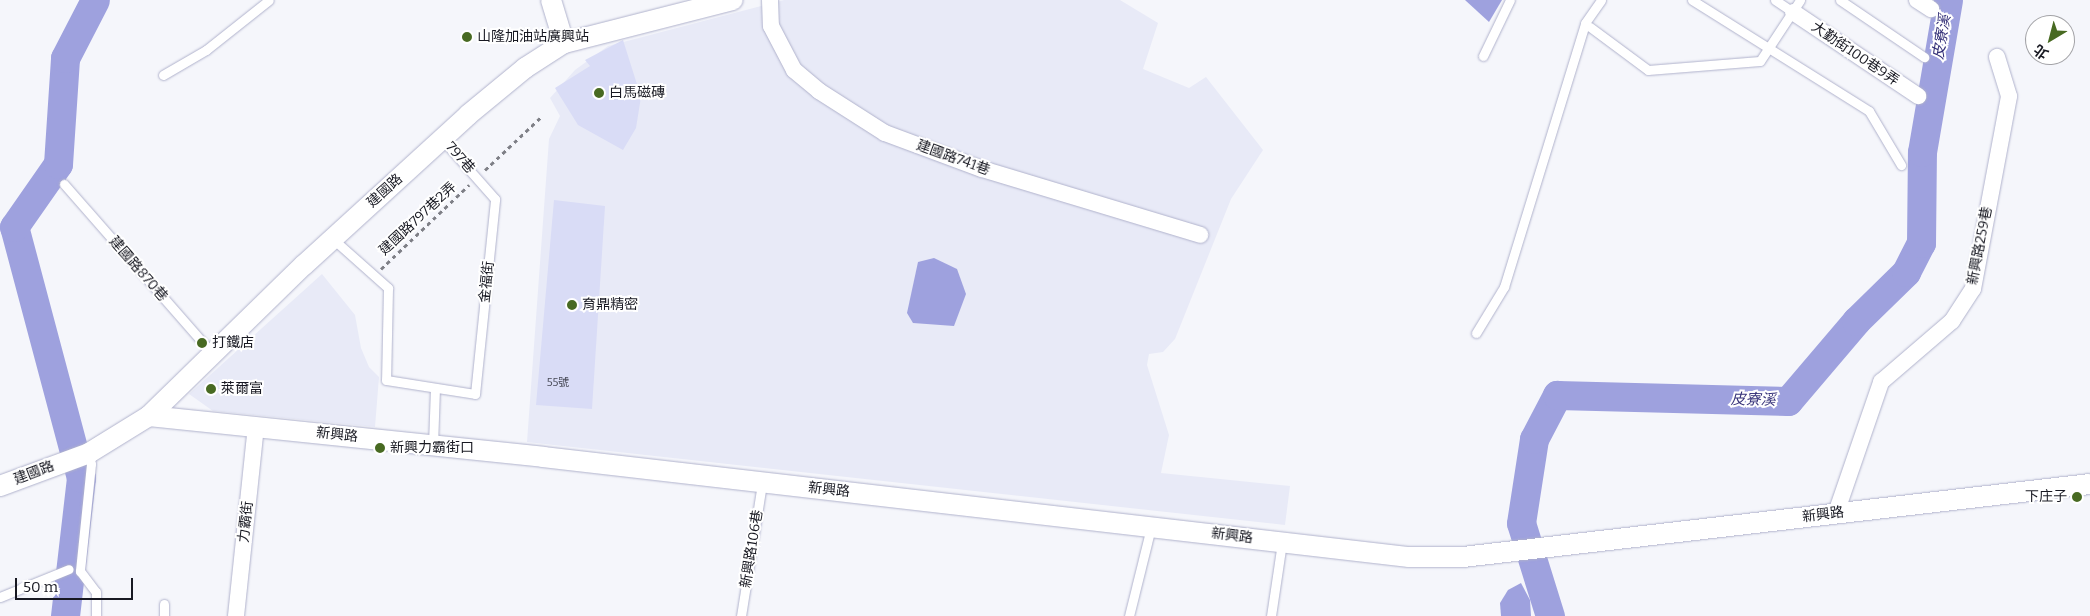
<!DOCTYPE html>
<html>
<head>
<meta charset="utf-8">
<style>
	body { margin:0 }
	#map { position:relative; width:2090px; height:616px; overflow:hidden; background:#f5f6fb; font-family:Bitter,"Noto Sans TC",serif }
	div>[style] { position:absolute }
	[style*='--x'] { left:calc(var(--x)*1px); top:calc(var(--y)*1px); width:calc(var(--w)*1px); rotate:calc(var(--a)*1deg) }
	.built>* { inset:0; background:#e8eaf7 }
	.water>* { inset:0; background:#9ea1de }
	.river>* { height:29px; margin:-14.5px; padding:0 14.5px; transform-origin:14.5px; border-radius:14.5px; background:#9ea1de }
	.building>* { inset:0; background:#d9dcf6 }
	.path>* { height:3px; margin-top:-1.5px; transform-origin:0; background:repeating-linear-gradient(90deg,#7e7f86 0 4px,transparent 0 8px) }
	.roads { filter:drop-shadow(0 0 1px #b0b2cc) drop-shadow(0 0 1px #b0b2cc) }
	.service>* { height:9px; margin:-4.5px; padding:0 4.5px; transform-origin:4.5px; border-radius:4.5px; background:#fff }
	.minor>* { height:16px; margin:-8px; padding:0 8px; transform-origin:8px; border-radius:8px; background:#fff }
	.tertiary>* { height:20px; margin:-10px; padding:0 10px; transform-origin:10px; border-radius:10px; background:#fff }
	.dots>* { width:14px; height:14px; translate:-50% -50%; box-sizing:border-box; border:2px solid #fff; border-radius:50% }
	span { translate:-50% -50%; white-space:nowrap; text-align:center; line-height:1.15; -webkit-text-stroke:4px #fff; paint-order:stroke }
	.number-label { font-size:11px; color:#484a57 }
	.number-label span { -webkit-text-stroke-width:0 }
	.poi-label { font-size:14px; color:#181922 }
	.left { translate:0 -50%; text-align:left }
	.right { translate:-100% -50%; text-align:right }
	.street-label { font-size:14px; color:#181922 }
	.water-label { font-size:15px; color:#363279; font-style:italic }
	.north { position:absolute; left:2025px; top:15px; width:50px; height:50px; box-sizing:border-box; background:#fff; border:1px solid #a3a3a7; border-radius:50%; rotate:217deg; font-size:14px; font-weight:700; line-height:20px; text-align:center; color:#181922 }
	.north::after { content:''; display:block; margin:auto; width:18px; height:22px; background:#486a22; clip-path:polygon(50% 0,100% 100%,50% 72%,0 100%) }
	.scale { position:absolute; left:15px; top:578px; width:118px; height:22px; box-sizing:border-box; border:2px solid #181922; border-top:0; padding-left:6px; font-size:15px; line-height:18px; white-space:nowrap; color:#181922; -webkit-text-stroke:4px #fff; paint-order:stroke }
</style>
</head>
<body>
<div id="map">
	<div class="built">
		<div style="clip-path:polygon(784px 0,1120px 0,1158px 23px,1143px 69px,1189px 88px,1206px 77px,1263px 150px,1231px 199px,1175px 339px,1163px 352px,1149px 354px,1147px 365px,1169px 435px,1161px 473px,1290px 486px,1285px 525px,527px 442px,549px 139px,560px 116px,550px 98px,575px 70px,608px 46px)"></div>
		<div style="clip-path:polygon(322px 274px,355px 315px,361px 348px,369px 367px,379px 377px,375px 427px,213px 411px,189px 394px)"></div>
	</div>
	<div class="water">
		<div style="clip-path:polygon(1465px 0,1502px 0,1489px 22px)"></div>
		<div style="clip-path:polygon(934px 258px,957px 269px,966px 294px,954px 326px,913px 323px,907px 313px,918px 262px)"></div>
		<div style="clip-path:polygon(1521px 583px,1530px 600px,1531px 616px,1501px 616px,1500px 603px,1508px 590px)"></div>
	</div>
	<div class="river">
		<div style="--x:65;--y:616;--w:139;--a:-83.4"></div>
		<div style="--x:81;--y:478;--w:260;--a:-104.9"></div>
		<div style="--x:14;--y:227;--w:77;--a:-55.1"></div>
		<div style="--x:58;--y:164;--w:106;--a:-86.2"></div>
		<div style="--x:65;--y:58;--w:65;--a:-62.7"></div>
		<div style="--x:1550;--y:616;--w:97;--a:-107.3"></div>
		<div style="--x:1521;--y:523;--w:85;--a:-81.2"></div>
		<div style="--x:1534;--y:439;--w:50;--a:-62.4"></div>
		<div style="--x:1557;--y:395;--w:231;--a:1.5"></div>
		<div style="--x:1788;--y:401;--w:105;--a:-49.6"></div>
		<div style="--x:1856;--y:321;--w:70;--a:-44.4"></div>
		<div style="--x:1906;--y:272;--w:33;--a:-63"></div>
		<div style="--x:1921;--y:243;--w:91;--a:-89.4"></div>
		<div style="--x:1922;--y:152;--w:154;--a:-80.3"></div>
	</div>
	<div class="building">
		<div style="clip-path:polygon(623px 40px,641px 97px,636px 128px,623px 150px,578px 125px,555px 88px,590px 66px,585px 60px)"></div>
		<div style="clip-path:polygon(554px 200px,605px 206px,592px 409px,536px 405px)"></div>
	</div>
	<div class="path">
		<div style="--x:485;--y:170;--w:77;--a:-43.4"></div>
		<div style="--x:381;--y:269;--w:122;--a:-43.7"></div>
	</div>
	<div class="roads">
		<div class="service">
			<div style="--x:1692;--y:0;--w:209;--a:32.1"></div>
			<div style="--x:1869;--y:111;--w:63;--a:59.3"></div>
			<div style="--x:1775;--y:0;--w:22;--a:34"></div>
			<div style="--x:1840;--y:0;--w:102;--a:34.2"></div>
			<div style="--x:1590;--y:27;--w:72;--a:36.6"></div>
			<div style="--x:1648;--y:70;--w:112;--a:-4.6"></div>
			<div style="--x:1760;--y:61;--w:73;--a:-56.7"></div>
			<div style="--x:1483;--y:56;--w:62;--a:-64.3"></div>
			<div style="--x:163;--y:75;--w:50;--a:-30.2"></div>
			<div style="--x:206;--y:50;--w:80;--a:-38.4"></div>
			<div style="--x:64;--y:184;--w:225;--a:48.8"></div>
			<div style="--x:333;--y:239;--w:74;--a:41.7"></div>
			<div style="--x:388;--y:288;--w:92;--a:91.2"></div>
			<div style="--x:386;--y:380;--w:90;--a:8.9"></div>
			<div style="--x:475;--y:394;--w:196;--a:-84.1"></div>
			<div style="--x:495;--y:199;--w:80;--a:-131.5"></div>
			<div style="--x:1476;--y:333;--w:54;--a:-58.7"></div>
			<div style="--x:1504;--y:287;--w:276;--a:-72.9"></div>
			<div style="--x:1585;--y:23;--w:28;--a:-55"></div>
			<div style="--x:433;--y:445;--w:56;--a:-88"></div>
			<div style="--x:89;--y:453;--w:11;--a:80"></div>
			<div style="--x:91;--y:464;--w:108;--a:95.9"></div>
			<div style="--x:80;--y:571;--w:26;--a:53"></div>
			<div style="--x:96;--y:592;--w:24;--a:90"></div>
			<div style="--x:0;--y:597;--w:74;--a:-22.1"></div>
			<div style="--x:164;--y:616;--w:12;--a:-90"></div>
			<div style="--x:741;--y:616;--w:135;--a:-81"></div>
			<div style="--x:1129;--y:616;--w:92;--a:-76.1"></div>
			<div style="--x:1271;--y:616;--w:75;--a:-81.5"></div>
		</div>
		<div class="minor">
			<div style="--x:770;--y:0;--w:26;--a:88"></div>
			<div style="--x:771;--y:26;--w:50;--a:62.4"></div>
			<div style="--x:794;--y:70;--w:33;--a:40"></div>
			<div style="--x:819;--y:91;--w:78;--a:32.5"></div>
			<div style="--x:885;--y:133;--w:103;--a:20.4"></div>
			<div style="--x:982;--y:169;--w:228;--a:16.8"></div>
			<div style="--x:1917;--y:0;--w:17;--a:33"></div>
			<div style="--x:1793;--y:12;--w:151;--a:33.9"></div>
			<div style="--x:1836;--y:513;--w:139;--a:-71"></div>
			<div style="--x:1881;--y:382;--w:94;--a:-40.7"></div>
			<div style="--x:1952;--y:321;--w:38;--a:-57"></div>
			<div style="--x:1973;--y:289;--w:196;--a:-79.4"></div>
			<div style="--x:2009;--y:96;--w:41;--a:-107.1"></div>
			<div style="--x:236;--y:616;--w:190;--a:-84"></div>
		</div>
		<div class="tertiary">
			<div style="--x:551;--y:0;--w:45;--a:73.2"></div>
			<div style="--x:149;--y:416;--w:396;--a:5.9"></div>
			<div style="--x:543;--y:457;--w:872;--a:6.59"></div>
			<div style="--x:1409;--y:557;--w:54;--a:0"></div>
			<div style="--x:1463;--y:557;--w:631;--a:-6.64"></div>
			<div style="--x:0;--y:486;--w:95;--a:-20.3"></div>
			<div style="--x:89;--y:453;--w:70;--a:-31.7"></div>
			<div style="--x:149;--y:416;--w:216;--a:-44.3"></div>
			<div style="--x:304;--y:265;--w:222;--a:-42.4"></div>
			<div style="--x:468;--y:115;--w:74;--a:-39.5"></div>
			<div style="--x:525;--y:68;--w:46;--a:-32.7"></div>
			<div style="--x:564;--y:43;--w:174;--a:-14.3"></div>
		</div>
	</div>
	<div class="dots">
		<div style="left:467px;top:37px;background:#486a22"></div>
		<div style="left:599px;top:93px;background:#486a22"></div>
		<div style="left:572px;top:305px;background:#486a22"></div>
		<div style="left:202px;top:343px;background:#486a22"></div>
		<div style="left:211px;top:389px;background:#486a22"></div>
		<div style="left:380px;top:448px;background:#486a22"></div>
		<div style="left:2077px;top:497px;background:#486a22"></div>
	</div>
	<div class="number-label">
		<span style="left:558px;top:383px">55號</span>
	</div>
	<div class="poi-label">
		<span class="left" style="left:477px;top:37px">山隆加油站廣興站</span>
		<span class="left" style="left:609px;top:93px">白馬磁磚</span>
		<span class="left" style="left:582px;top:305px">育鼎精密</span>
		<span class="left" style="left:212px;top:343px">打鐵店</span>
		<span class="left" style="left:221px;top:389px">萊爾富</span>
		<span class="left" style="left:390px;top:448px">新興力霸街口</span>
		<span class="right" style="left:2067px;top:497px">下庄子</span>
	</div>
	<div class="street-label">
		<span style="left:1855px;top:54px;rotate:34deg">大勤街100巷9弄</span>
		<span style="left:460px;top:158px;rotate:49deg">797巷</span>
		<span style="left:953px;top:158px;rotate:20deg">建國路741巷</span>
		<span style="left:385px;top:191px;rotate:-42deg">建國路</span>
		<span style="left:418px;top:219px;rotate:-43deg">建國路797巷2弄</span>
		<span style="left:1980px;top:246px;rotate:-79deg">新興路259巷</span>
		<span style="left:138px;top:269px;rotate:49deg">建國路870巷</span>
		<span style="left:487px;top:282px;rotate:-84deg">金福街</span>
		<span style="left:337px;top:435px;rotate:6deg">新興路</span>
		<span style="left:34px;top:473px;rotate:-21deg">建國路</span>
		<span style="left:829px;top:490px;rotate:6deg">新興路</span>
		<span style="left:1823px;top:515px;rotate:-7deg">新興路</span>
		<span style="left:246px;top:522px;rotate:-84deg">力霸街</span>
		<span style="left:1232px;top:536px;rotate:7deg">新興路</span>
		<span style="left:752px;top:549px;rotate:-81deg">新興路106巷</span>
	</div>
	<div class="water-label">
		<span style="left:1942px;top:37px;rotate:-80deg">皮寮溪</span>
		<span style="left:1753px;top:400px;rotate:1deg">皮寮溪</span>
	</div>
	<div class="north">北</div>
	<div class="scale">50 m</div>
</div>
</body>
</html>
